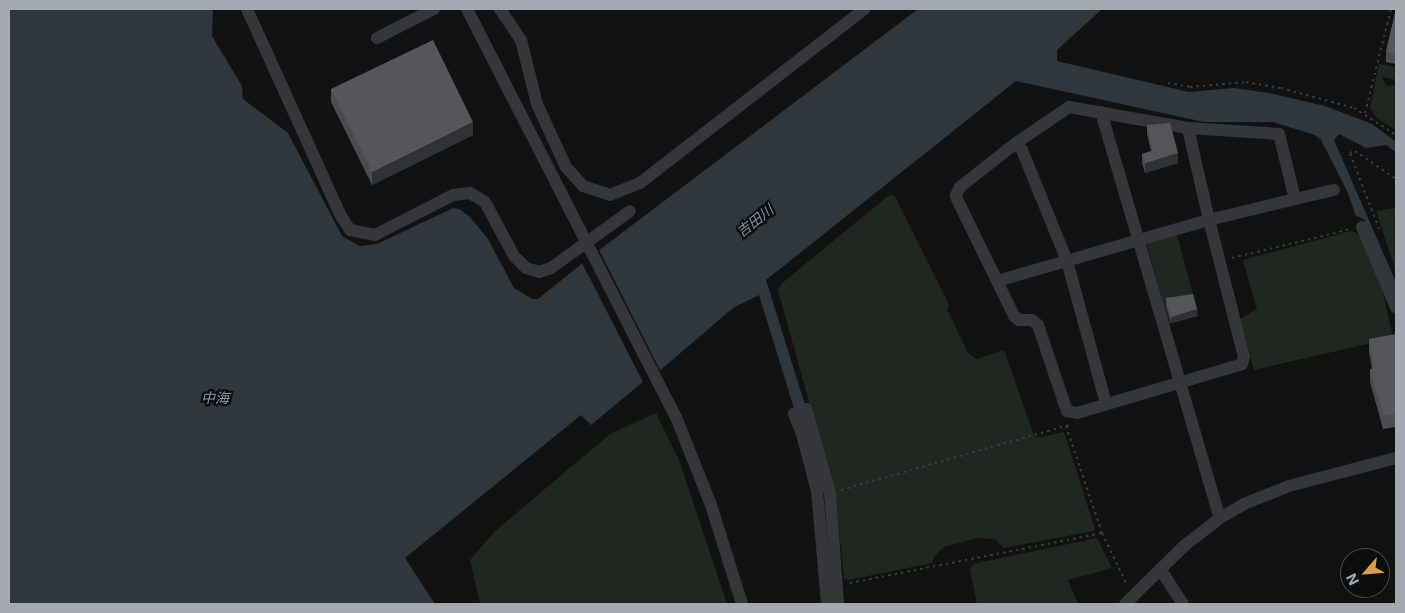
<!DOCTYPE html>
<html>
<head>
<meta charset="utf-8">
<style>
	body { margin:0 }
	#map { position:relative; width:1405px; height:613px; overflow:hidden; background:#121213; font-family:Inter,"Noto Sans JP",sans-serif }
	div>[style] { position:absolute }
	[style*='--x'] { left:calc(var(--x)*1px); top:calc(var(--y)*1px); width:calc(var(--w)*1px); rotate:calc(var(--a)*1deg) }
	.green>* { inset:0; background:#202721 }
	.water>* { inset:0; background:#2f363c }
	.pier>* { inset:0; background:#121213 }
	.path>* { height:2px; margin-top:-1px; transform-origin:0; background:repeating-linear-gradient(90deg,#393b3e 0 2.5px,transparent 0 6.5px) }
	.minor>* { height:12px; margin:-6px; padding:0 6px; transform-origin:6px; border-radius:6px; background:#353639 }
	.wall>* { inset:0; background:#4b4c4f }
	.shaded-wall>* { inset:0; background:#303133 }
	.building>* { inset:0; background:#54565a }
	span { translate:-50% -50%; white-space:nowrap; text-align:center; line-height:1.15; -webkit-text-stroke:4.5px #0d0d0e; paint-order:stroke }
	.water-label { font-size:14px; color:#8098a9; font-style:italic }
	.frame { position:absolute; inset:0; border:10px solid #a5a9b1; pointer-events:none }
	.north { position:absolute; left:1340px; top:548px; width:50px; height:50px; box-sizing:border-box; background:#0d0d0e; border:1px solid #4a4b4f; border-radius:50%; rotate:243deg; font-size:14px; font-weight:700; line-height:20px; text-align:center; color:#a5a9b1 }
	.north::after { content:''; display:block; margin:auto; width:18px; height:22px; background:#d99f44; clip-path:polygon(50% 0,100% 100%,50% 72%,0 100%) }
</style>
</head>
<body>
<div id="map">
	<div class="green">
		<div style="clip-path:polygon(1379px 64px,1396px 67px,1396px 80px,1381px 77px,1387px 86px,1396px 85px,1396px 130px,1376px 117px,1370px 108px)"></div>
		<div style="clip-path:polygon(894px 195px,949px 305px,947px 309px,968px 353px,977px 359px,1004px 350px,1034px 435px,1037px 438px,1064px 432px,1095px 529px,1093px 531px,1004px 548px,995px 539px,977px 538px,944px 547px,934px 556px,932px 563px,848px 580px,844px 578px,836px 499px,778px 290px,781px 284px,888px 196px)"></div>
		<div style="clip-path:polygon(1396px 208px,1396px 271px,1376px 211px)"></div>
		<div style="clip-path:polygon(1351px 231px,1359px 234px,1382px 288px,1393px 338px,1254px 370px,1240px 319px,1257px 309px,1243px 260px)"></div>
		<div style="clip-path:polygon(1177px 235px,1199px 316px,1168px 324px,1147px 244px)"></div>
		<div style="clip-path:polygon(656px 413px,679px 460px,727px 604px,480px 604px,470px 560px,494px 532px,610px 434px)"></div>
		<div style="clip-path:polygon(1097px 538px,1112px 568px,1068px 580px,1078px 604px,977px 604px,970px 569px,973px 564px)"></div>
	</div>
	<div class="water">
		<div style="clip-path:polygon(9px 9px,213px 9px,212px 36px,242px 86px,243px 99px,288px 133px,342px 236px,360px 246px,377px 244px,453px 208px,459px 209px,470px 217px,488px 239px,514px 288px,532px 299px,538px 299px,589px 258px,650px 376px,591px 425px,581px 415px,405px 558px,435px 604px,9px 604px)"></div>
		<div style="clip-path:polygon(918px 9px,1102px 9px,1057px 50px,1057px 61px,1189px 92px,1234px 88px,1269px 93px,1325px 106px,1372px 124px,1396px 142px,1396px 152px,1386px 145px,1366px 148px,1339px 134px,1334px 140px,1395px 280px,1396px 293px,1364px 219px,1356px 216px,1347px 191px,1321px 140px,1315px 135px,1273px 122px,1204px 122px,1016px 81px,766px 280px,805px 405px,794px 408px,759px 295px,733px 308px,657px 373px,594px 254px)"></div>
	</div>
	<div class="pier">
		<div style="clip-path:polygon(598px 248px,661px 372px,658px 375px,593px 252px)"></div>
		<div style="clip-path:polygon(588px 256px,652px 378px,644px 384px,581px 261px)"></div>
	</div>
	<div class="path">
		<div style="--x:1168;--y:83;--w:22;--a:10"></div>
		<div style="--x:1190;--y:87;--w:56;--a:-5.1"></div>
		<div style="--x:1246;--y:82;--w:36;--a:10"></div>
		<div style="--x:1281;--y:88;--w:76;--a:15.3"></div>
		<div style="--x:1354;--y:108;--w:50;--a:32.7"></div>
		<div style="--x:1365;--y:113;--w:107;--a:-76"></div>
		<div style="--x:1379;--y:229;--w:81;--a:-110.9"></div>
		<div style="--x:1350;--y:153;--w:5;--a:-22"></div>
		<div style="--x:1355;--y:151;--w:50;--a:34.3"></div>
		<div style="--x:1232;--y:258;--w:122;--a:-13.7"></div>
		<div style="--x:1066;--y:426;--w:113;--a:71.4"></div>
		<div style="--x:1102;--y:533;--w:58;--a:64.3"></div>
		<div style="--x:841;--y:490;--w:240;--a:-15.9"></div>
		<div style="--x:850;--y:583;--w:257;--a:-11.2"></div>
	</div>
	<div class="minor">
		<div style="--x:247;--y:9;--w:227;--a:65.6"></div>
		<div style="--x:341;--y:216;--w:17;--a:57"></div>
		<div style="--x:350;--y:230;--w:25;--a:11"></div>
		<div style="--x:375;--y:235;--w:88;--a:-27.1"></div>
		<div style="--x:453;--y:195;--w:17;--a:-7"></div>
		<div style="--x:470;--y:193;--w:17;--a:31"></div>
		<div style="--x:485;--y:202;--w:61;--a:61.8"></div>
		<div style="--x:514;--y:256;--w:17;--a:45"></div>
		<div style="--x:526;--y:268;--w:14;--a:17"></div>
		<div style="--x:539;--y:272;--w:13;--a:-18"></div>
		<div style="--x:551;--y:268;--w:97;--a:-35.8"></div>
		<div style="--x:467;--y:9;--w:458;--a:62.9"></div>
		<div style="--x:676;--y:417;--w:95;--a:68.3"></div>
		<div style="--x:711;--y:505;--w:104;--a:72.6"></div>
		<div style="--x:500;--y:9;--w:37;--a:56"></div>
		<div style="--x:521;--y:40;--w:66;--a:76"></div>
		<div style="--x:537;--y:104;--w:69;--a:65.3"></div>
		<div style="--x:566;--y:167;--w:25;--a:48"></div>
		<div style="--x:583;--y:186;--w:28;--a:18"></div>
		<div style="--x:610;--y:195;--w:32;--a:-22"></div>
		<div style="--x:640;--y:183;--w:284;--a:-37.8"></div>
		<div style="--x:377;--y:38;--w:64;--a:-27"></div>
		<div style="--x:1101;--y:112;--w:423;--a:73.7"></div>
		<div style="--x:1016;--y:143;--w:9;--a:49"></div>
		<div style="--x:1022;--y:150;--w:120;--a:67.9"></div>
		<div style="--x:1067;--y:261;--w:148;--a:74.7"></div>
		<div style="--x:1295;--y:199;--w:40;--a:-13"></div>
		<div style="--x:1362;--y:227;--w:87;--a:67"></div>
		<div style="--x:997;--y:281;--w:221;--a:-16.1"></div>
		<div style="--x:1209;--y:220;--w:89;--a:-13.7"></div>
		<div style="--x:1295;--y:199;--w:67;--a:-103.8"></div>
		<div style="--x:1279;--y:134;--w:91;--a:-176.2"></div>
		<div style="--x:1188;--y:128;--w:121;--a:-170"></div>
		<div style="--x:1069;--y:107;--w:64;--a:145.8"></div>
		<div style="--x:1016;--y:143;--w:71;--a:141.8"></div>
		<div style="--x:960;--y:187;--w:9;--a:117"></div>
		<div style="--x:956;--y:195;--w:4;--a:76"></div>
		<div style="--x:957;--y:199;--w:130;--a:64"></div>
		<div style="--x:1014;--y:316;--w:6;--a:39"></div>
		<div style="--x:1019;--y:320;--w:13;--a:0"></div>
		<div style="--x:1032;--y:320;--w:8;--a:40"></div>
		<div style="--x:1038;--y:325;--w:91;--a:71.4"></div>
		<div style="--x:1067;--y:411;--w:10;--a:11"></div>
		<div style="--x:1077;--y:413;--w:172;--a:-16.5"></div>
		<div style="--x:1242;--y:364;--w:7;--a:-74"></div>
		<div style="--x:1244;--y:357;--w:141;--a:-104.3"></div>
		<div style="--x:1209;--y:220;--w:94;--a:-102.9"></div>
		<div style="--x:809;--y:432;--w:7;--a:164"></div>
		<div style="--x:802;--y:434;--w:59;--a:75.3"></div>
		<div style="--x:817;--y:491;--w:113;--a:84.9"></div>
		<div style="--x:802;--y:434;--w:22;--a:-112"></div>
		<div style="--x:794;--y:414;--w:13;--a:-23"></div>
		<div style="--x:806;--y:409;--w:88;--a:74.2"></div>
		<div style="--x:830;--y:494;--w:110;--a:85.8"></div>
		<div style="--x:1160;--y:569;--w:42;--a:56.7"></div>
		<div style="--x:1125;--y:604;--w:84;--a:-44.5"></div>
		<div style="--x:1185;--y:545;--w:44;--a:-37.6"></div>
		<div style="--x:1220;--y:518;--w:28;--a:-30"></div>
		<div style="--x:1244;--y:504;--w:48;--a:-21.8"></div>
		<div style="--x:1289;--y:486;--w:111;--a:-14.7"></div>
	</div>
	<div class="wall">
		<div style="clip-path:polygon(1396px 9px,1396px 64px,1386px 62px,1386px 52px)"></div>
		<div style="clip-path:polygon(331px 89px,473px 135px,372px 185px,331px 102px)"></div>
		<div style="clip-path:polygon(1147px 125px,1178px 163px,1145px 173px,1142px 163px,1142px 154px,1151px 151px,1147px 134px)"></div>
		<div style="clip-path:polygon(1166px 298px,1197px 316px,1171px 323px,1166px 305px)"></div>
		<div style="clip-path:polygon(1396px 337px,1396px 427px,1383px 429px,1370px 382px,1370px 369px,1372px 369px,1369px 352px,1369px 339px)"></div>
	</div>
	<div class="shaded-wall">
		<div style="clip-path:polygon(473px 122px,473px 135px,372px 185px,372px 172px)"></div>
		<div style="clip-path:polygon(1178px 153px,1178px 163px,1145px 173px,1145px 163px)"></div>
		<div style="clip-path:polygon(1197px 309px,1197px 316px,1171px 323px,1171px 317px)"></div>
	</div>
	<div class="building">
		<div style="clip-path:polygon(1396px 9px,1396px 55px,1386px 52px)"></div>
		<div style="clip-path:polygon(433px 40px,473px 122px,372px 172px,331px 89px)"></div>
		<div style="clip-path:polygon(1170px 123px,1178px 153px,1145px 163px,1142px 154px,1153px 151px,1147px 125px)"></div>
		<div style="clip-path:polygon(1193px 294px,1197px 309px,1171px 317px,1166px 298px)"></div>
		<div style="clip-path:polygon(1396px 334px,1396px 414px,1383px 416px,1370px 369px,1374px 368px,1369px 339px)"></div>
	</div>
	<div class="water-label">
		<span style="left:755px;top:221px;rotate:-38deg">吉田川</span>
		<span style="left:215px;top:398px">中海</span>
	</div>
	<div class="frame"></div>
	<div class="north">N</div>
</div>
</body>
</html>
